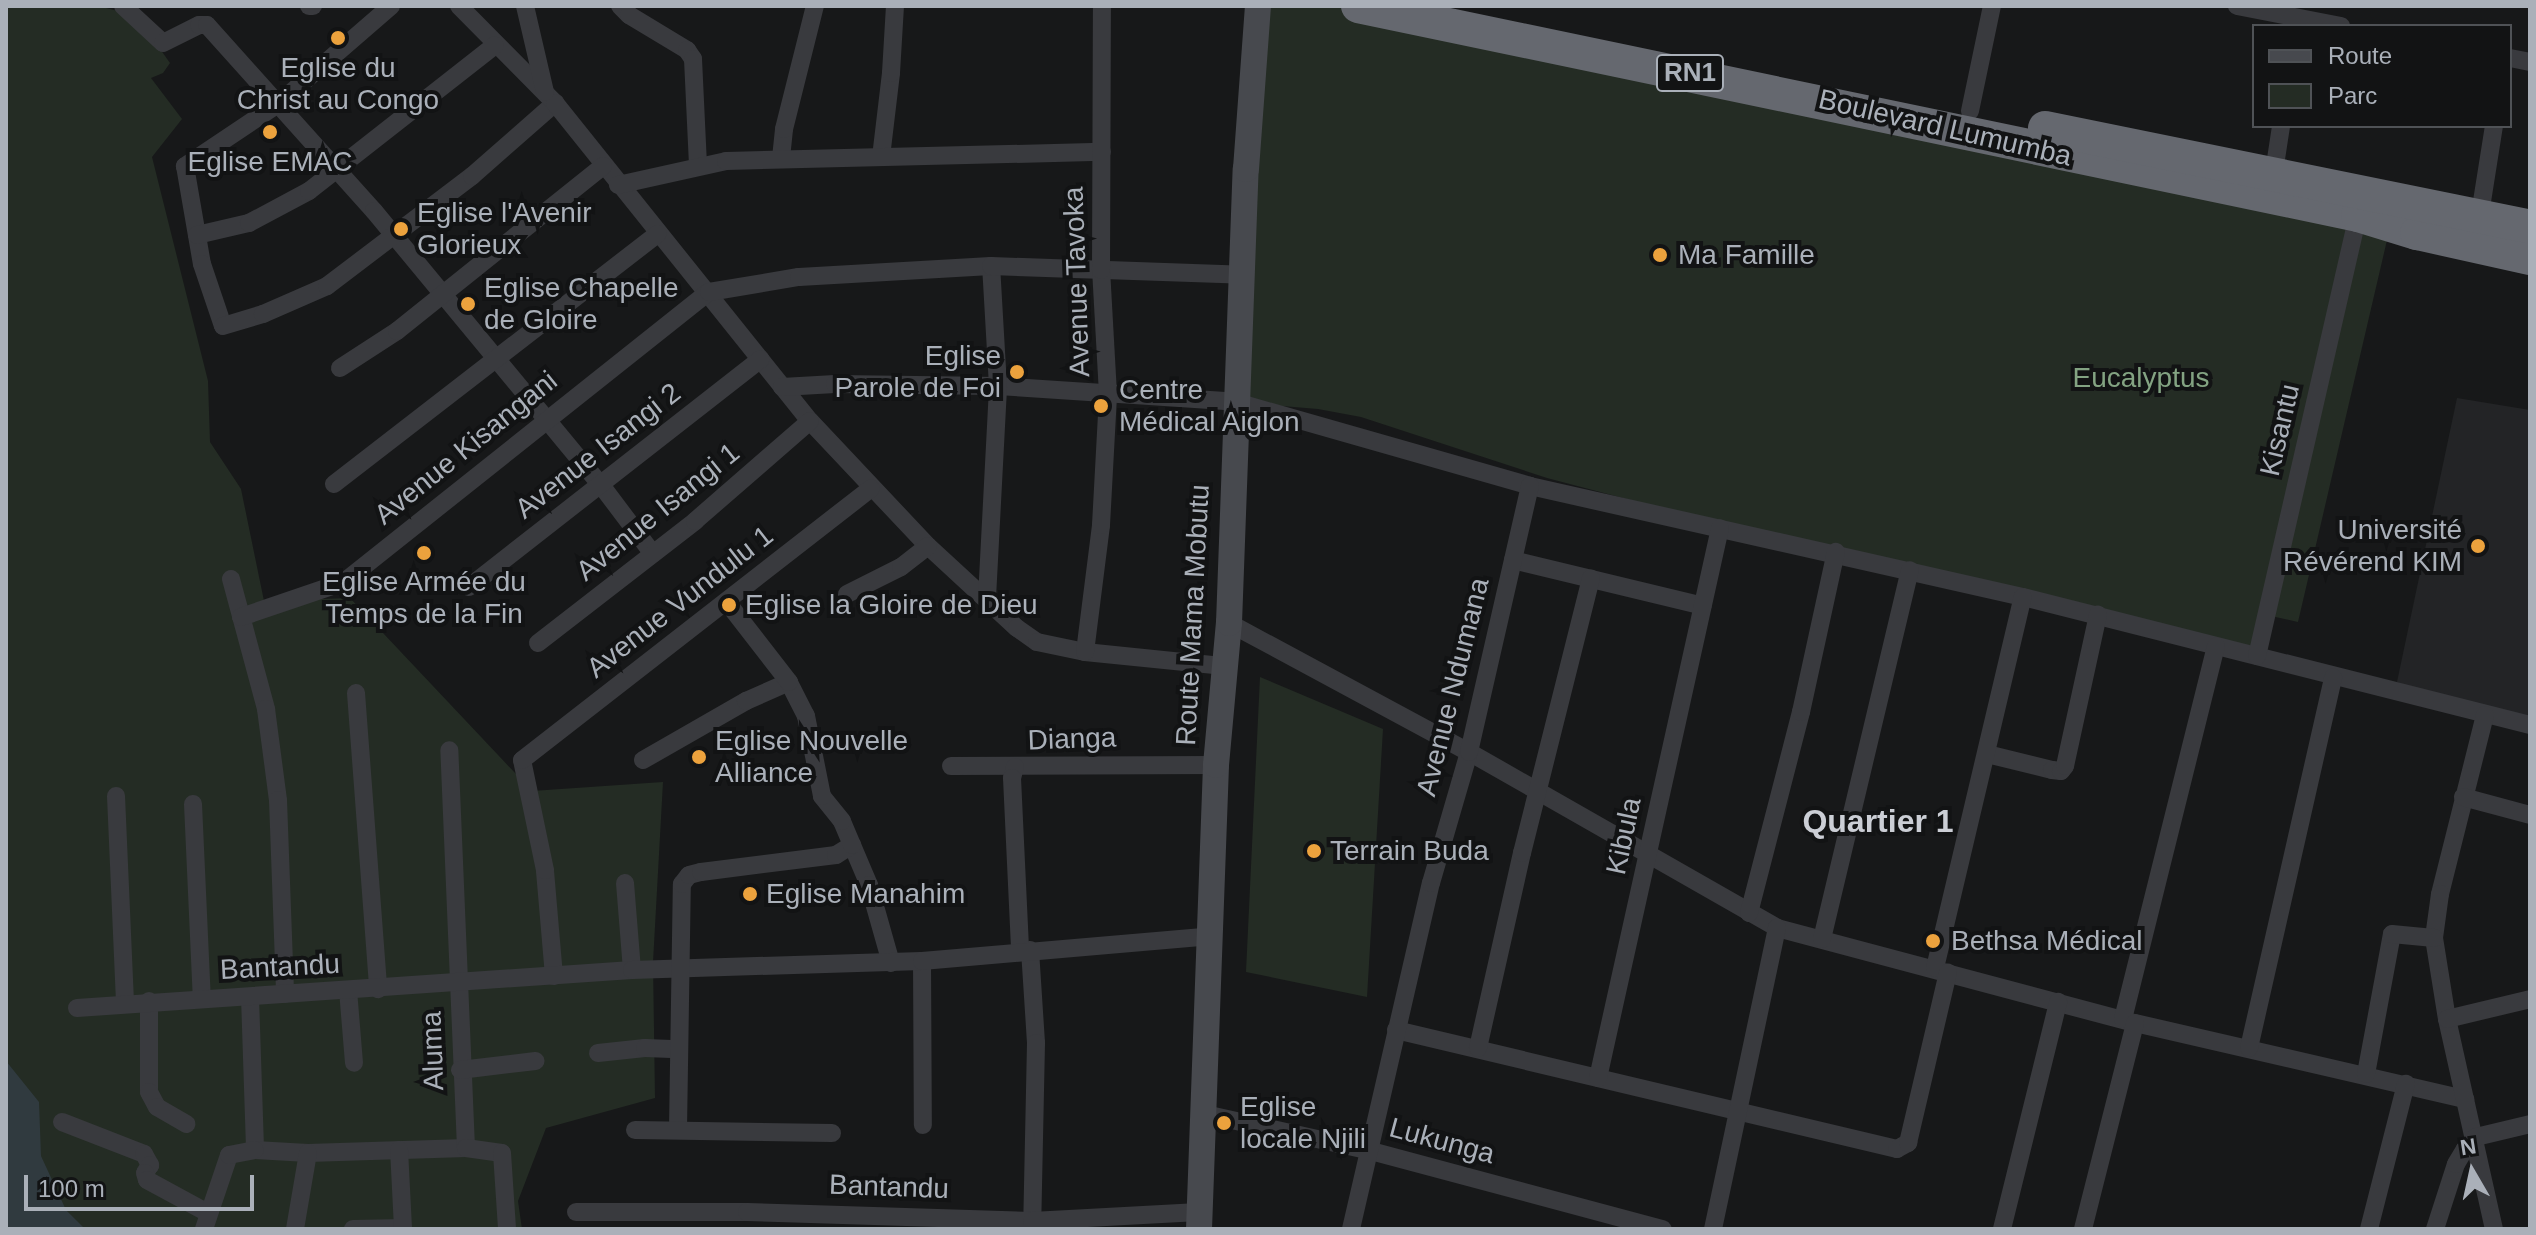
<!DOCTYPE html>
<html>
<head>
<meta charset="utf-8">
<style>
	body { margin:0 }
	#map { position:relative; width:2536px; height:1235px; overflow:hidden; background:#171819; font-family:Helvetica,sans-serif }
	div>[style] { position:absolute }
	[style*='--x'] { left:calc(var(--x)*1px); top:calc(var(--y)*1px); width:calc(var(--w)*1px); rotate:calc(var(--a)*1deg) }
	.built>* { inset:0; background:#232426 }
	.green>* { inset:0; background:#242c24 }
	.water>* { inset:0; background:#303a3f }
	.street>* { height:18px; margin:-9px; padding:0 9px; transform-origin:9px; border-radius:9px; background:#393a3e }
	.secondary>* { height:26px; margin:-13px; padding:0 13px; transform-origin:13px; border-radius:13px; background:#47494e }
	.highway>* { height:34px; margin:-17px; padding:0 17px; transform-origin:17px; border-radius:17px; background:#65686f }
	.dots>* { width:22px; height:22px; translate:-50% -50%; box-sizing:border-box; border:4px solid #121314; border-radius:50% }
	span { translate:-50% -50%; white-space:nowrap; text-align:center; line-height:1.15; -webkit-text-stroke:8px #121314; paint-order:stroke }
	.shield-label span { padding:2px 6px; background:#121314; border:2px solid; border-radius:6px; -webkit-text-stroke-width:0 }
	.shield-label { font-size:26px; color:#aab0b9; font-weight:700 }
	.poi-label { font-size:28px; color:#aab0b9 }
	.left { translate:0 -50%; text-align:left }
	.right { translate:-100% -50%; text-align:right }
	.street-label { font-size:28px; color:#aab0b9 }
	.park-label { font-size:28px; color:#83a382 }
	.quarter-label { font-size:32px; color:#cbced5; font-weight:700 }
	.frame { position:absolute; inset:0; border:8px solid #aab0b9; pointer-events:none }
	.legend { position:absolute; left:2252px; top:24px; width:260px; height:104px; box-sizing:border-box; background:#121314; border:2px solid #4f5256; margin:0; padding:10px 14px; list-style:none; font-size:24px; color:#aab0b9 }
	.legend li { display:flex; align-items:center; gap:16px; height:40px }
	.legend b { width:40px; border:2px solid #4f5256 }
	.north { position:absolute; left:2432px; top:1131px; width:80px; height:80px; -webkit-text-stroke:6px #121314; paint-order:stroke; rotate:351deg; font-size:22px; font-weight:700; line-height:32px; text-align:center; color:#aab0b9 }
	.north::after { content:''; display:block; margin:auto; width:28px; height:36px; background:#aab0b9; clip-path:polygon(50% 0,100% 100%,50% 72%,0 100%) }
	.scale { position:absolute; left:24px; top:1175px; width:230px; height:36px; box-sizing:border-box; border:4px solid #aab0b9; border-top:0; padding-left:10px; font-size:24px; line-height:28px; white-space:nowrap; color:#aab0b9; -webkit-text-stroke:6px #121314; paint-order:stroke }
</style>
</head>
<body>
<div id="map">
	<div class="built">
		<div style="clip-path:polygon(2457px 398px,2530px 410px,2530px 722px,2439px 698px,2397px 682px)"></div>
	</div>
	<div class="green">
		<div style="clip-path:polygon(6px 6px,98px 6px,118px 11px,153px 39px,170px 63px,163px 73px,151px 78px,182px 119px,152px 157px,208px 381px,210px 442px,241px 489px,264px 601px,350px 598px,532px 791px,663px 782px,653px 962px,655px 1098px,546px 1128px,518px 1201px,522px 1229px,84px 1229px,53px 1197px,6px 1066px)"></div>
		<div style="clip-path:polygon(1259px 6px,1354px 6px,2391px 223px,2298px 622px,2271px 616px,2258px 665px,1547px 478px,1361px 417px,1318px 409px,1236px 402px)"></div>
		<div style="clip-path:polygon(1260px 677px,1383px 729px,1367px 997px,1246px 972px)"></div>
	</div>
	<div class="water">
		<div style="clip-path:polygon(6px 1061px,39px 1102px,41px 1156px,66px 1210px,85px 1229px,6px 1229px)"></div>
	</div>
	<div class="street">
		<div style="--x:123;--y:6;--w:54;--a:42.8"></div>
		<div style="--x:163;--y:43;--w:40;--a:-26.6"></div>
		<div style="--x:199;--y:25;--w:8;--a:0"></div>
		<div style="--x:207;--y:25;--w:250;--a:48.1"></div>
		<div style="--x:374;--y:211;--w:356;--a:50.4"></div>
		<div style="--x:601;--y:485;--w:86;--a:53"></div>
		<div style="--x:309;--y:6;--w:4;--a:0"></div>
		<div style="--x:391;--y:6;--w:150;--a:139.1"></div>
		<div style="--x:278;--y:104;--w:112;--a:146.3"></div>
		<div style="--x:185;--y:166;--w:99;--a:80.2"></div>
		<div style="--x:202;--y:264;--w:65;--a:71.3"></div>
		<div style="--x:223;--y:326;--w:42;--a:-16.7"></div>
		<div style="--x:263;--y:314;--w:70;--a:-23.6"></div>
		<div style="--x:327;--y:286;--w:182;--a:-37.2"></div>
		<div style="--x:472;--y:176;--w:111;--a:-41.3"></div>
		<div style="--x:459;--y:6;--w:136;--a:45.3"></div>
		<div style="--x:555;--y:103;--w:408;--a:51.3"></div>
		<div style="--x:810;--y:421;--w:172;--a:46.7"></div>
		<div style="--x:928;--y:546;--w:121;--a:42.7"></div>
		<div style="--x:1017;--y:628;--w:24;--a:35"></div>
		<div style="--x:1037;--y:642;--w:49;--a:11.8"></div>
		<div style="--x:1085;--y:652;--w:140;--a:5.8"></div>
		<div style="--x:525;--y:6;--w:88;--a:76.9"></div>
		<div style="--x:620;--y:6;--w:13;--a:45"></div>
		<div style="--x:629;--y:15;--w:68;--a:31.1"></div>
		<div style="--x:687;--y:50;--w:11;--a:56"></div>
		<div style="--x:693;--y:59;--w:106;--a:87.3"></div>
		<div style="--x:2237;--y:6;--w:106;--a:10.9"></div>
		<div style="--x:2510;--y:58;--w:20;--a:11"></div>
		<div style="--x:1970;--y:111;--w:107;--a:-78.2"></div>
		<div style="--x:881;--y:157;--w:85;--a:-83.2"></div>
		<div style="--x:891;--y:73;--w:67;--a:-86.6"></div>
		<div style="--x:781;--y:158;--w:29;--a:-84"></div>
		<div style="--x:784;--y:129;--w:127;--a:-75.9"></div>
		<div style="--x:2274;--y:172;--w:47;--a:-81.3"></div>
		<div style="--x:618;--y:185;--w:111;--a:-12.5"></div>
		<div style="--x:726;--y:161;--w:376;--a:-1.4"></div>
		<div style="--x:2480;--y:214;--w:89;--a:-81"></div>
		<div style="--x:197;--y:235;--w:53;--a:-13"></div>
		<div style="--x:249;--y:223;--w:68;--a:-28.1"></div>
		<div style="--x:309;--y:191;--w:236;--a:-38.1"></div>
		<div style="--x:340;--y:368;--w:68;--a:-33"></div>
		<div style="--x:397;--y:331;--w:264;--a:-38.7"></div>
		<div style="--x:782;--y:387;--w:53;--a:-3.2"></div>
		<div style="--x:835;--y:384;--w:163;--a:0.7"></div>
		<div style="--x:998;--y:386;--w:239;--a:3.8"></div>
		<div style="--x:1236;--y:402;--w:306;--a:15.9"></div>
		<div style="--x:1530;--y:486;--w:505;--a:12.69"></div>
		<div style="--x:2023;--y:597;--w:523;--a:14.17"></div>
		<div style="--x:334;--y:484;--w:409;--a:-37.7"></div>
		<div style="--x:1513;--y:560;--w:195;--a:13.6"></div>
		<div style="--x:231;--y:579;--w:135;--a:74.9"></div>
		<div style="--x:266;--y:709;--w:92;--a:82.5"></div>
		<div style="--x:278;--y:800;--w:194;--a:87.9"></div>
		<div style="--x:469;--y:587;--w:370;--a:-38"></div>
		<div style="--x:847;--y:594;--w:60;--a:-26.6"></div>
		<div style="--x:901;--y:567;--w:34;--a:-38"></div>
		<div style="--x:987;--y:598;--w:212;--a:-87"></div>
		<div style="--x:998;--y:386;--w:120;--a:-93.3"></div>
		<div style="--x:241;--y:617;--w:109;--a:-18.8"></div>
		<div style="--x:344;--y:582;--w:466;--a:-38.5"></div>
		<div style="--x:709;--y:292;--w:91;--a:-9.5"></div>
		<div style="--x:799;--y:277;--w:192;--a:-3.3"></div>
		<div style="--x:991;--y:266;--w:252;--a:2"></div>
		<div style="--x:1229;--y:623;--w:272;--a:28.3"></div>
		<div style="--x:1469;--y:752;--w:355;--a:29.7"></div>
		<div style="--x:1777;--y:928;--w:370;--a:14.9"></div>
		<div style="--x:2135;--y:1023;--w:339;--a:13"></div>
		<div style="--x:538;--y:643;--w:199;--a:-37.8"></div>
		<div style="--x:695;--y:521;--w:152;--a:-41"></div>
		<div style="--x:1085;--y:652;--w:128;--a:-82.8"></div>
		<div style="--x:1101;--y:525;--w:131;--a:-86.9"></div>
		<div style="--x:1108;--y:394;--w:124;--a:-93.2"></div>
		<div style="--x:1101;--y:270;--w:264;--a:-89.8"></div>
		<div style="--x:2257;--y:656;--w:452;--a:-77.1"></div>
		<div style="--x:356;--y:693;--w:297;--a:85.7"></div>
		<div style="--x:2485;--y:715;--w:185;--a:104.1"></div>
		<div style="--x:2440;--y:894;--w:44;--a:97.8"></div>
		<div style="--x:2434;--y:938;--w:82;--a:80.9"></div>
		<div style="--x:2447;--y:1019;--w:215;--a:77.4"></div>
		<div style="--x:1987;--y:754;--w:67;--a:13.8"></div>
		<div style="--x:2052;--y:770;--w:9;--a:6"></div>
		<div style="--x:2061;--y:771;--w:6;--a:-51"></div>
		<div style="--x:2065;--y:766;--w:155;--a:-77.7"></div>
		<div style="--x:643;--y:760;--w:119;--a:-29.8"></div>
		<div style="--x:746;--y:701;--w:47;--a:-23.8"></div>
		<div style="--x:951;--y:766;--w:265;--a:-0.2"></div>
		<div style="--x:1015;--y:767;--w:11;--a:105"></div>
		<div style="--x:1012;--y:778;--w:172;--a:87.3"></div>
		<div style="--x:116;--y:796;--w:206;--a:87.5"></div>
		<div style="--x:2463;--y:797;--w:69;--a:15"></div>
		<div style="--x:193;--y:804;--w:195;--a:87.4"></div>
		<div style="--x:852;--y:845;--w:43;--a:67"></div>
		<div style="--x:869;--y:885;--w:81;--a:74.2"></div>
		<div style="--x:625;--y:883;--w:87;--a:85.4"></div>
		<div style="--x:1749;--y:913;--w:208;--a:-75.5"></div>
		<div style="--x:1801;--y:712;--w:164;--a:-77.7"></div>
		<div style="--x:1822;--y:939;--w:379;--a:-76.6"></div>
		<div style="--x:1030;--y:950;--w:93;--a:86.3"></div>
		<div style="--x:1036;--y:1043;--w:186;--a:91.2"></div>
		<div style="--x:922;--y:961;--w:164;--a:89.7"></div>
		<div style="--x:1935;--y:968;--w:381;--a:-76.7"></div>
		<div style="--x:554;--y:976;--w:106;--a:-94.9"></div>
		<div style="--x:545;--y:870;--w:112;--a:-101.8"></div>
		<div style="--x:522;--y:760;--w:442;--a:-37.9"></div>
		<div style="--x:348;--y:990;--w:73;--a:85.3"></div>
		<div style="--x:250;--y:997;--w:153;--a:88.1"></div>
		<div style="--x:255;--y:1150;--w:53;--a:3.2"></div>
		<div style="--x:308;--y:1153;--w:158;--a:-1.8"></div>
		<div style="--x:466;--y:1148;--w:398;--a:-92.4"></div>
		<div style="--x:149;--y:1001;--w:91;--a:90"></div>
		<div style="--x:149;--y:1092;--w:17;--a:62"></div>
		<div style="--x:157;--y:1107;--w:34;--a:30"></div>
		<div style="--x:77;--y:1008;--w:556;--a:-3.92"></div>
		<div style="--x:632;--y:970;--w:290;--a:-1.8"></div>
		<div style="--x:922;--y:961;--w:291;--a:-4.9"></div>
		<div style="--x:2123;--y:1019;--w:384;--a:-76"></div>
		<div style="--x:2447;--y:1019;--w:85;--a:-13.5"></div>
		<div style="--x:1396;--y:1030;--w:515;--a:13.36"></div>
		<div style="--x:1897;--y:1149;--w:13;--a:-29"></div>
		<div style="--x:1908;--y:1143;--w:175;--a:-76.8"></div>
		<div style="--x:1478;--y:1048;--w:200;--a:-77.3"></div>
		<div style="--x:1522;--y:853;--w:283;--a:-75.9"></div>
		<div style="--x:2249;--y:1048;--w:380;--a:-77.2"></div>
		<div style="--x:598;--y:1053;--w:47;--a:-6.1"></div>
		<div style="--x:645;--y:1048;--w:33;--a:2"></div>
		<div style="--x:460;--y:1070;--w:76;--a:-6.8"></div>
		<div style="--x:2366;--y:1074;--w:142;--a:-79.5"></div>
		<div style="--x:2392;--y:934;--w:42;--a:5.4"></div>
		<div style="--x:1598;--y:1078;--w:563;--a:-77.49"></div>
		<div style="--x:1205;--y:1114;--w:170;--a:12.6"></div>
		<div style="--x:1371;--y:1151;--w:302;--a:15"></div>
		<div style="--x:62;--y:1122;--w:88;--a:21.3"></div>
		<div style="--x:144;--y:1154;--w:13;--a:61"></div>
		<div style="--x:150;--y:1165;--w:9;--a:122"></div>
		<div style="--x:145;--y:1173;--w:7;--a:74"></div>
		<div style="--x:147;--y:1180;--w:69;--a:28.4"></div>
		<div style="--x:678;--y:1129;--w:245;--a:-89.1"></div>
		<div style="--x:682;--y:884;--w:11;--a:-52"></div>
		<div style="--x:689;--y:875;--w:12;--a:-14"></div>
		<div style="--x:701;--y:872;--w:136;--a:-7.2"></div>
		<div style="--x:836;--y:855;--w:19;--a:-32"></div>
		<div style="--x:852;--y:845;--w:26;--a:-113"></div>
		<div style="--x:842;--y:821;--w:32;--a:-129"></div>
		<div style="--x:822;--y:796;--w:82;--a:-101.3"></div>
		<div style="--x:806;--y:716;--w:38;--a:-117"></div>
		<div style="--x:789;--y:682;--w:101;--a:-127.8"></div>
		<div style="--x:635;--y:1130;--w:197;--a:0.9"></div>
		<div style="--x:466;--y:1148;--w:36;--a:8"></div>
		<div style="--x:502;--y:1153;--w:76;--a:86.2"></div>
		<div style="--x:576;--y:1212;--w:171;--a:0"></div>
		<div style="--x:747;--y:1212;--w:285;--a:1.8"></div>
		<div style="--x:1032;--y:1221;--w:167;--a:-3.1"></div>
		<div style="--x:204;--y:1229;--w:78;--a:-71.3"></div>
		<div style="--x:229;--y:1155;--w:26;--a:-11"></div>
		<div style="--x:295;--y:1229;--w:77;--a:-80.3"></div>
		<div style="--x:353;--y:1229;--w:50;--a:-1.1"></div>
		<div style="--x:403;--y:1228;--w:78;--a:-92.9"></div>
		<div style="--x:1351;--y:1229;--w:355;--a:-77"></div>
		<div style="--x:1431;--y:883;--w:136;--a:-73.8"></div>
		<div style="--x:1469;--y:752;--w:273;--a:-77.1"></div>
		<div style="--x:1713;--y:1229;--w:308;--a:-78"></div>
		<div style="--x:2002;--y:1229;--w:234;--a:-76.1"></div>
		<div style="--x:2083;--y:1229;--w:212;--a:-75.8"></div>
		<div style="--x:2369;--y:1229;--w:150;--a:-75.7"></div>
		<div style="--x:2435;--y:1229;--w:68;--a:-72.1"></div>
		<div style="--x:2456;--y:1164;--w:17;--a:-59"></div>
		<div style="--x:2465;--y:1149;--w:16;--a:-47"></div>
		<div style="--x:2476;--y:1137;--w:56;--a:-13.5"></div>
	</div>
	<div class="secondary">
		<div style="--x:1199;--y:1229;--w:464;--a:-87.9"></div>
		<div style="--x:1216;--y:765;--w:143;--a:-84.8"></div>
		<div style="--x:1229;--y:623;--w:454;--a:-87.9"></div>
		<div style="--x:1246;--y:169;--w:163;--a:-85.8"></div>
	</div>
	<div class="highway">
		<div style="--x:1358;--y:6;--w:1022;--a:11.8"></div>
		<div style="--x:2358;--y:215;--w:62;--a:17"></div>
		<div style="--x:2417;--y:233;--w:116;--a:12.5"></div>
		<div style="--x:2045;--y:128;--w:495;--a:11.5"></div>
	</div>
	<div class="dots">
		<div style="left:338px;top:38px;background:#eca23d"></div>
		<div style="left:270px;top:132px;background:#eca23d"></div>
		<div style="left:401px;top:229px;background:#eca23d"></div>
		<div style="left:1660px;top:255px;background:#eca23d"></div>
		<div style="left:468px;top:304px;background:#eca23d"></div>
		<div style="left:1017px;top:372px;background:#eca23d"></div>
		<div style="left:1101px;top:406px;background:#eca23d"></div>
		<div style="left:2478px;top:546px;background:#eca23d"></div>
		<div style="left:424px;top:553px;background:#eca23d"></div>
		<div style="left:729px;top:605px;background:#eca23d"></div>
		<div style="left:699px;top:757px;background:#eca23d"></div>
		<div style="left:1314px;top:851px;background:#eca23d"></div>
		<div style="left:750px;top:894px;background:#eca23d"></div>
		<div style="left:1933px;top:941px;background:#eca23d"></div>
		<div style="left:1224px;top:1123px;background:#eca23d"></div>
	</div>
	<div class="shield-label">
		<span style="left:1690px;top:73px">RN1</span>
	</div>
	<div class="poi-label">
		<span style="left:338px;top:84px">Eglise du<br>Christ au Congo</span>
		<span style="left:270px;top:162px">Eglise EMAC</span>
		<span class="left" style="left:417px;top:229px">Eglise l'Avenir<br>Glorieux</span>
		<span class="left" style="left:1678px;top:255px">Ma Famille</span>
		<span class="left" style="left:484px;top:304px">Eglise Chapelle<br>de Gloire</span>
		<span class="right" style="left:1001px;top:372px">Eglise<br>Parole de Foi</span>
		<span class="left" style="left:1119px;top:406px">Centre<br>Médical Aiglon</span>
		<span class="right" style="left:2462px;top:546px">Université<br>Révérend KIM</span>
		<span style="left:424px;top:598px">Eglise Armée du<br>Temps de la Fin</span>
		<span class="left" style="left:745px;top:605px">Eglise la Gloire de Dieu</span>
		<span class="left" style="left:715px;top:757px">Eglise Nouvelle<br>Alliance</span>
		<span class="left" style="left:1330px;top:851px">Terrain Buda</span>
		<span class="left" style="left:766px;top:894px">Eglise Manahim</span>
		<span class="left" style="left:1951px;top:941px">Bethsa Médical</span>
		<span class="left" style="left:1240px;top:1123px">Eglise<br>locale Njili</span>
	</div>
	<div class="street-label">
		<span style="left:1945px;top:128px;rotate:13deg">Boulevard Lumumba</span>
		<span style="left:1077px;top:282px;rotate:-92deg">Avenue Tavoka</span>
		<span style="left:2280px;top:430px;rotate:-77deg">Kisantu</span>
		<span style="left:466px;top:448px;rotate:-39deg">Avenue Kisangani</span>
		<span style="left:598px;top:451px;rotate:-38deg">Avenue Isangi 2</span>
		<span style="left:658px;top:512px;rotate:-39deg">Avenue Isangi 1</span>
		<span style="left:680px;top:602px;rotate:-38deg">Avenue Vundulu 1</span>
		<span style="left:1193px;top:615px;rotate:-87deg">Route Mama Mobutu</span>
		<span style="left:1453px;top:687px;rotate:-76deg">Avenue Ndumana</span>
		<span style="left:1072px;top:739px;rotate:-2deg">Dianga</span>
		<span style="left:1624px;top:836px;rotate:-78deg">Kibula</span>
		<span style="left:280px;top:967px;rotate:-3deg">Bantandu</span>
		<span style="left:433px;top:1051px;rotate:-92deg">Aluma</span>
		<span style="left:1442px;top:1141px;rotate:15deg">Lukunga</span>
		<span style="left:889px;top:1187px;rotate:2deg">Bantandu</span>
	</div>
	<div class="park-label">
		<span style="left:2141px;top:378px">Eucalyptus</span>
	</div>
	<div class="quarter-label">
		<span style="left:1878px;top:821px">Quartier 1</span>
	</div>
	<div class="frame"></div>
	<ul class="legend">
	<li><b style="height:10px;background:#47494e"></b>Route</li>
	<li><b style="height:22px;background:#242c24"></b>Parc</li>
	</ul>
	<div class="north">N</div>
	<div class="scale">100 m</div>
</div>
</body>
</html>
